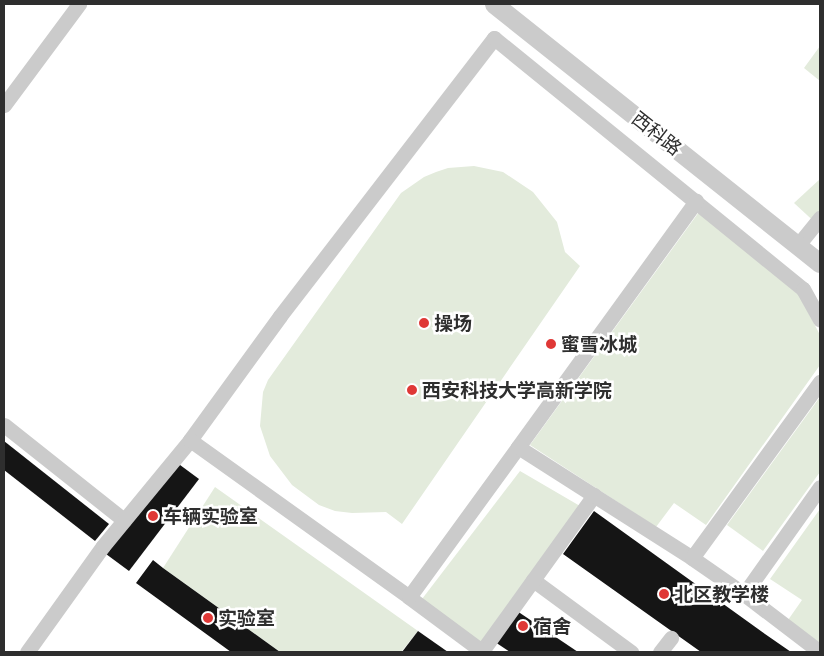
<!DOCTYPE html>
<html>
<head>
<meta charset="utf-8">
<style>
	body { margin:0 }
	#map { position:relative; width:824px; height:656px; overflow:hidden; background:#fff; font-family:"Titillium Web","Noto Sans SC",sans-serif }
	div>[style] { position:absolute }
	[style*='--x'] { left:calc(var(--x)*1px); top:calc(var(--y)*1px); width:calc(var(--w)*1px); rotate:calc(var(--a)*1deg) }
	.green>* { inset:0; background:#e3ebdc }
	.building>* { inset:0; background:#151515 }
	.minor>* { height:15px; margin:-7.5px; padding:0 7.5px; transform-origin:7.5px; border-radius:7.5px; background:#cbcbcb }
	.tertiary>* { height:19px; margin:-9.5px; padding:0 9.5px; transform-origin:9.5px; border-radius:9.5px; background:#cbcbcb }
	.dots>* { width:14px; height:14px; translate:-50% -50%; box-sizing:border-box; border:2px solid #fff; border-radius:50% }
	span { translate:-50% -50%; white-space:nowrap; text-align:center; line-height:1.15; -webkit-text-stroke:5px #fff; paint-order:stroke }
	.street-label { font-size:19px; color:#2e2e2e }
	.poi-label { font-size:19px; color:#2e2e2e; font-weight:700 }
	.left { translate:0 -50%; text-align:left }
	.frame { position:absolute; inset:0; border:5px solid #2e2e2e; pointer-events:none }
</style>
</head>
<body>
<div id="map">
	<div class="green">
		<div style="clip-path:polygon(820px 46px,820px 81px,804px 68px)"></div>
		<div style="clip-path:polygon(474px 166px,503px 172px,533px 192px,557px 222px,565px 252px,580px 266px,402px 524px,386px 512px,352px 513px,335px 511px,319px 505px,292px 485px,270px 456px,260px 426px,263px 392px,268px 380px,401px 193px,424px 177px,436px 172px,448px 168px)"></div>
		<div style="clip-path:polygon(820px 179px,820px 227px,794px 203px)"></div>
		<div style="clip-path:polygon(699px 212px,799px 295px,820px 335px,820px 365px,706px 525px,674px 503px,656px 527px,530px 445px)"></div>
		<div style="clip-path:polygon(820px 397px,820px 472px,763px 551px,727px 525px)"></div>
		<div style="clip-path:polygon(520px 471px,580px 506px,481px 644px,422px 599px)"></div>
		<div style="clip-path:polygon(215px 487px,418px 631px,401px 652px,280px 652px,163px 568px)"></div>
		<div style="clip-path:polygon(820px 509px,820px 643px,788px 620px,802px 600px,770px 579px)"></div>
	</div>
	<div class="building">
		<div style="clip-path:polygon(4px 441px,109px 524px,95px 541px,4px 470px)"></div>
		<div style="clip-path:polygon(176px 462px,199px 479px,129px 571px,106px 554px)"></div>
		<div style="clip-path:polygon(594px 511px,765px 634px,791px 652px,701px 652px,563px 554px)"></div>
		<div style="clip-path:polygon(153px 560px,163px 568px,280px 652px,231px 652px,136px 583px)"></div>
		<div style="clip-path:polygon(517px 611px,578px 652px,510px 652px,495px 642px)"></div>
		<div style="clip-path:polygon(418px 631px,448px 652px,402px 652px)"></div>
	</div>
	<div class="minor">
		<div style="--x:4;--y:105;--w:126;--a:-53.4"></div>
		<div style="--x:798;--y:245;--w:35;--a:-51"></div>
		<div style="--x:4;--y:425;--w:153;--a:38.4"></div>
		<div style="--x:190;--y:440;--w:153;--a:-54"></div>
		<div style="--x:280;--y:316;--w:351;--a:-52.4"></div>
		<div style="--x:494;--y:38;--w:398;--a:39.1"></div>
		<div style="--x:803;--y:289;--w:35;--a:61"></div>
		<div style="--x:518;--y:447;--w:304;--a:-54.1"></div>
		<div style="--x:692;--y:558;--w:63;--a:34.7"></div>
		<div style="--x:533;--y:580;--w:122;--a:36.3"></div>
		<div style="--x:482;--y:651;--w:192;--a:-54.3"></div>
		<div style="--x:27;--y:652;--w:130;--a:-54.4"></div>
		<div style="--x:103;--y:546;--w:137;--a:-50.6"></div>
		<div style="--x:190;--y:440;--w:269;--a:35.6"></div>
		<div style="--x:483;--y:652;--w:92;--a:-143.4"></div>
		<div style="--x:409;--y:597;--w:185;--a:-54"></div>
		<div style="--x:518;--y:447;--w:206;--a:32.5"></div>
		<div style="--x:692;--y:558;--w:218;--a:-54"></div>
		<div style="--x:660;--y:652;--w:18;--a:-52"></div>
		<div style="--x:820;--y:652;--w:96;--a:-142.7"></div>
		<div style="--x:744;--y:594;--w:131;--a:-54.6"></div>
	</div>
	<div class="tertiary">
		<div style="--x:494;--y:4;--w:416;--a:38.5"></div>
	</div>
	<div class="dots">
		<div style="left:424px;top:323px;background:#df3836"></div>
		<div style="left:551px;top:344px;background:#df3836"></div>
		<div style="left:412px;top:390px;background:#df3836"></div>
		<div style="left:153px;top:516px;background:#df3836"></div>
		<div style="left:664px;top:594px;background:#df3836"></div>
		<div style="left:208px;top:618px;background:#df3836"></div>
		<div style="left:523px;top:626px;background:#df3836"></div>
	</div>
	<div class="street-label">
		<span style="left:657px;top:133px;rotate:38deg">西科路</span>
	</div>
	<div class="poi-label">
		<span class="left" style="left:434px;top:323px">操场</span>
		<span class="left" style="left:561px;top:344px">蜜雪冰城</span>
		<span class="left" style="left:422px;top:390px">西安科技大学高新学院</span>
		<span class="left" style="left:163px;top:516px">车辆实验室</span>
		<span class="left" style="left:674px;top:594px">北区教学楼</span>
		<span class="left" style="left:218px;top:618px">实验室</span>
		<span class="left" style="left:533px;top:626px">宿舍</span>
	</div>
	<div class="frame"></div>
</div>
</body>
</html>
